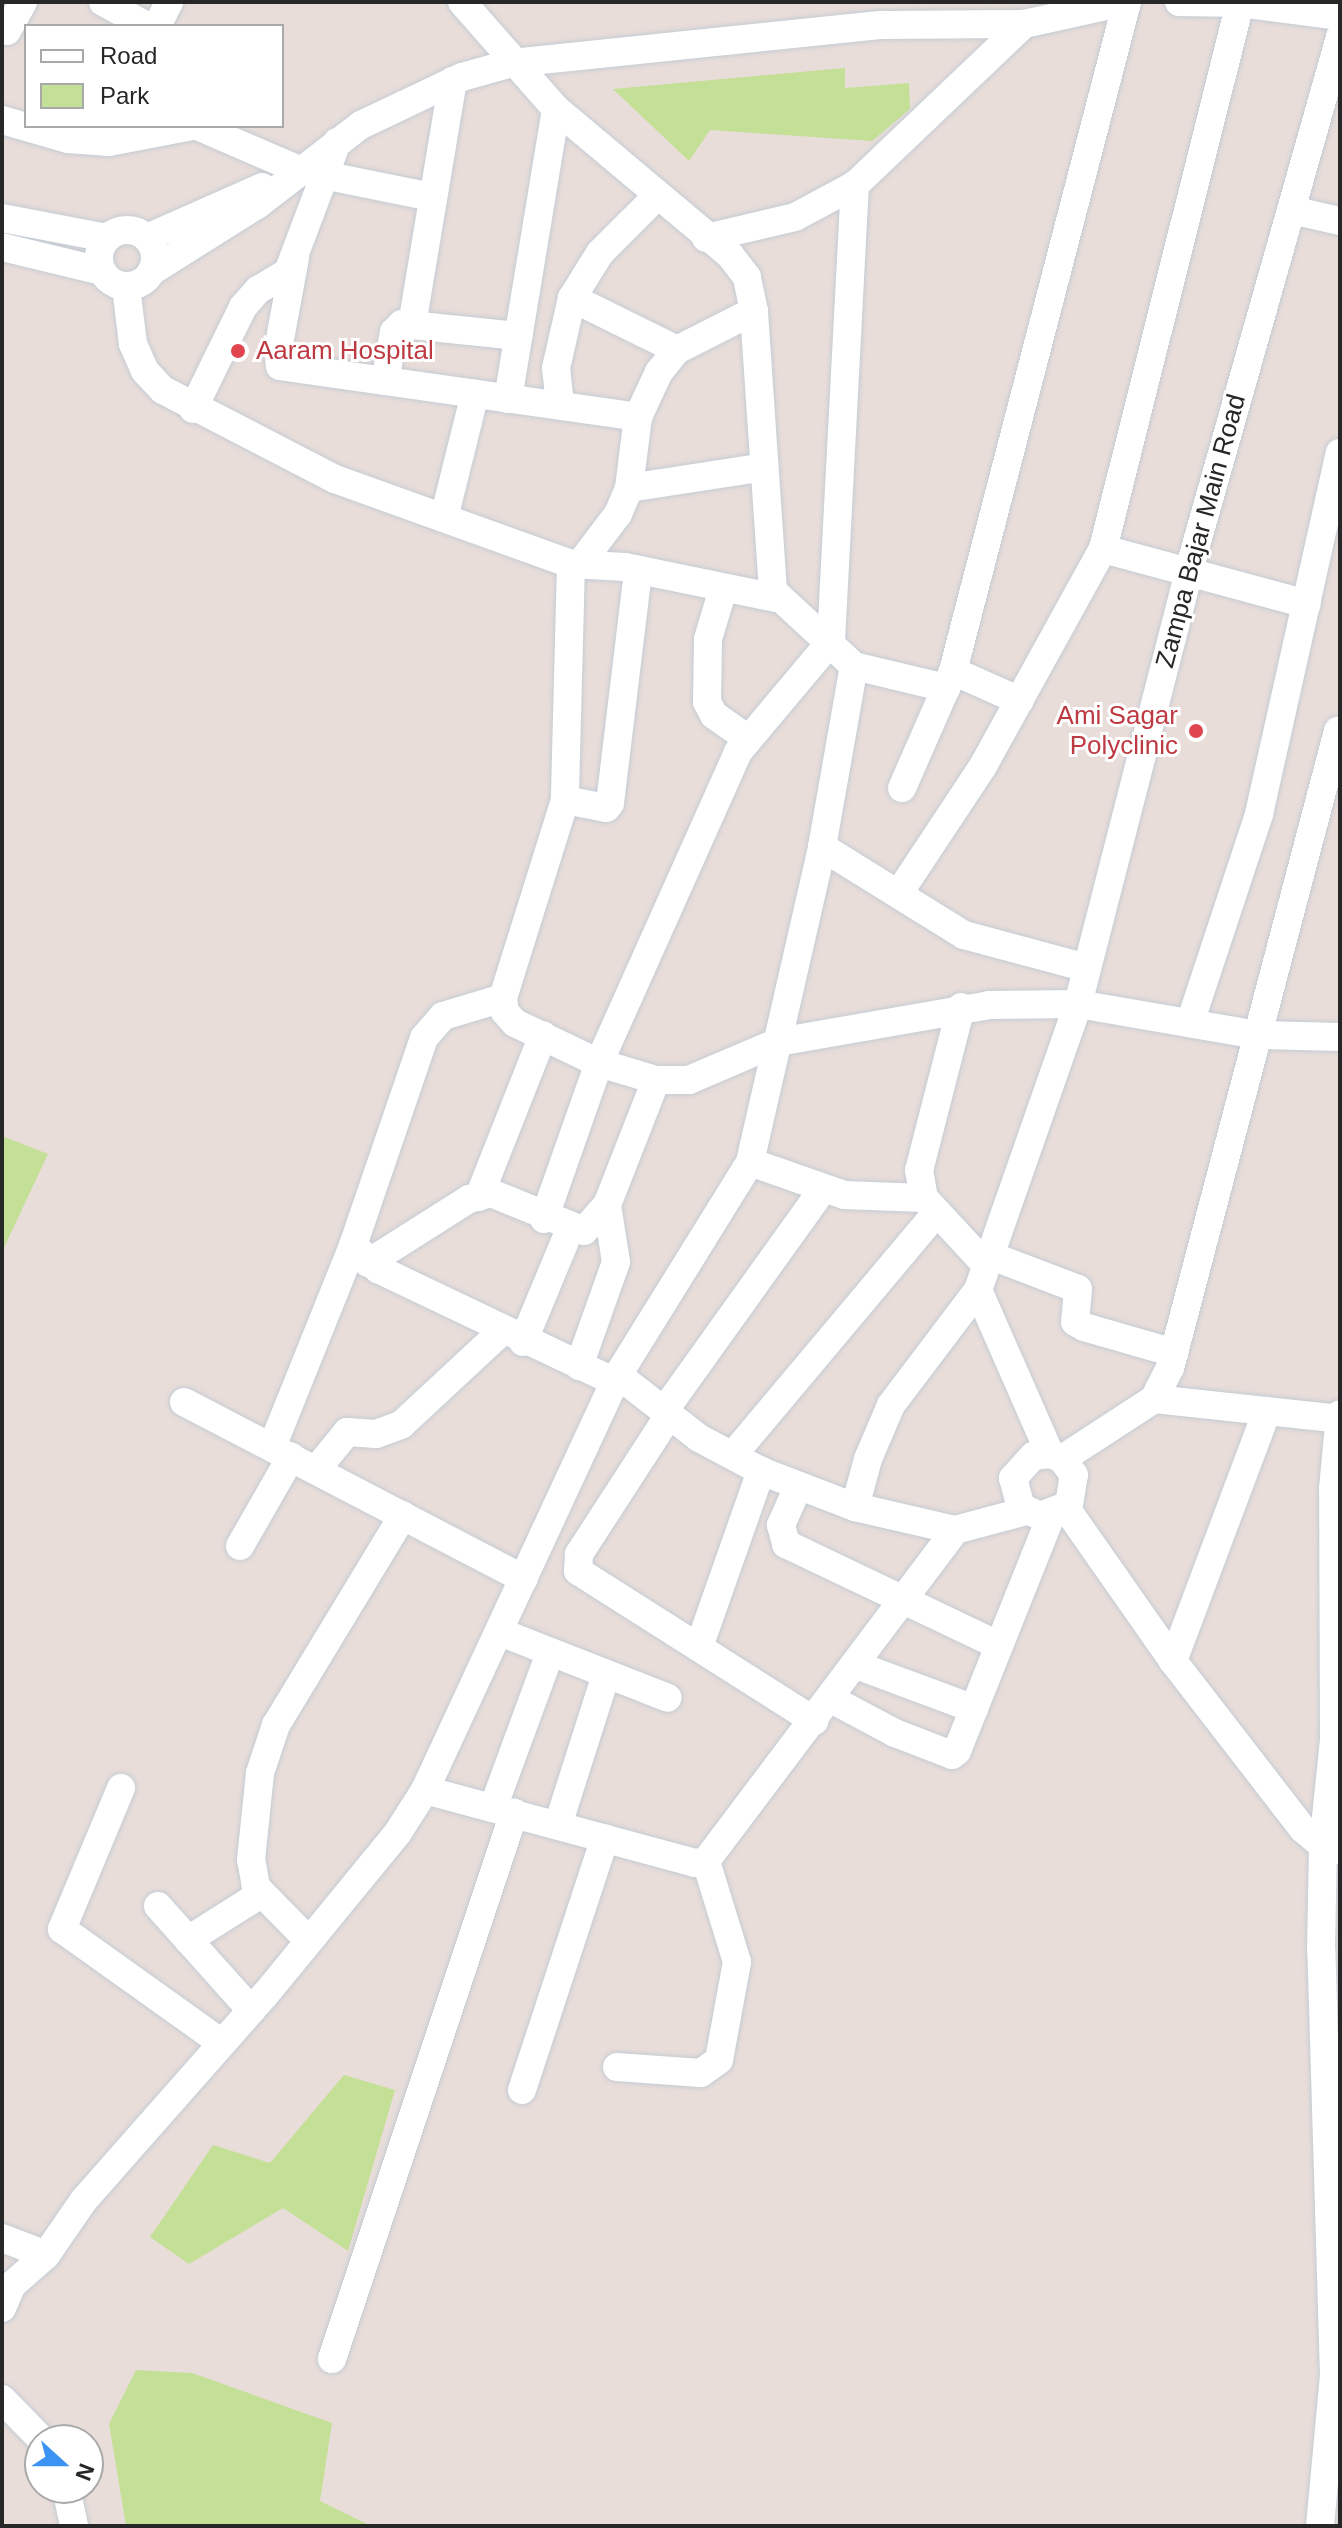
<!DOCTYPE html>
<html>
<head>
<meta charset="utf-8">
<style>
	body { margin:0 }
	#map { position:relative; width:1342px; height:2528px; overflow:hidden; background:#e9ddd9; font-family:Arial,sans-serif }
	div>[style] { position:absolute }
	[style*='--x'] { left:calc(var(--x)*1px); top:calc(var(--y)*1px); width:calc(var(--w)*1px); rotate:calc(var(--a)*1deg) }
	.green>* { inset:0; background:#c4df96 }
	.roads { filter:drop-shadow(0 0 2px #c4ccd5) drop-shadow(0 0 2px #c4ccd5) }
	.minor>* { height:28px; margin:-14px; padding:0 14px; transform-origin:14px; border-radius:14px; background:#fff }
	.minor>.ring { margin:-14px; padding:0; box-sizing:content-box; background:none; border:28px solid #fff; border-radius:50% }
	.dots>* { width:22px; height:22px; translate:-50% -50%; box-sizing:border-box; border:4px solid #fff; border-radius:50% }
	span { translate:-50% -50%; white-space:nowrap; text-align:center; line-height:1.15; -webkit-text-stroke:6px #fff; paint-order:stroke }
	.health-label { font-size:26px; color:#be3a42 }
	.left { translate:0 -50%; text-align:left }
	.right { translate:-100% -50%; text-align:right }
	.street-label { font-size:26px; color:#272727 }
	.frame { position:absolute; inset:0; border:4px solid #272727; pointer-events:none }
	.legend { position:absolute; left:24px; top:24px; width:260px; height:104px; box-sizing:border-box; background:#fff; border:2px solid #a9a9a9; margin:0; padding:10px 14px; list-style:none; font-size:24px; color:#272727 }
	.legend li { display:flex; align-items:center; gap:16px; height:40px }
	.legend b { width:40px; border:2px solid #a9a9a9 }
	.north { position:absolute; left:24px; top:2424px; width:80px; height:80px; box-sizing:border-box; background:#fff; border:2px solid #a9a9a9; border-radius:50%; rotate:111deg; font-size:22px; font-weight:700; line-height:32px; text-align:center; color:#272727 }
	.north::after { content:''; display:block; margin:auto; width:28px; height:36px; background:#3d93f3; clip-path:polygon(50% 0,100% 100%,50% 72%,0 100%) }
</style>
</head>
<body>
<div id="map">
	<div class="green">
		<div style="clip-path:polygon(845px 68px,845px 88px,909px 83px,910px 109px,872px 141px,710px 130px,689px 161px,613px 89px)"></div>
		<div style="clip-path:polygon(2px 1136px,48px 1154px,2px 1252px)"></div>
		<div style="clip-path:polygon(344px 2075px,395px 2090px,348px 2251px,283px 2208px,189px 2264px,150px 2237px,213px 2145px,270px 2163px)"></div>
		<div style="clip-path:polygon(136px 2370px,192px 2373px,332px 2423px,320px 2501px,371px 2526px,126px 2526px,109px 2424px)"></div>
	</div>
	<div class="roads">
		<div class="minor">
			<div style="--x:103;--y:2;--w:50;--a:28.6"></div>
			<div style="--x:1179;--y:2;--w:61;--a:0.9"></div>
			<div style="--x:1240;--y:3;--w:101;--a:7.4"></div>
			<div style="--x:157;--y:26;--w:27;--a:-63"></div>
			<div style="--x:7;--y:31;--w:33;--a:-61"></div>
			<div style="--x:2;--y:120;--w:69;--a:16.1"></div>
			<div style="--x:68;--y:139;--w:41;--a:4.2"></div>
			<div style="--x:109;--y:142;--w:85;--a:-10.9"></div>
			<div style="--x:197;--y:126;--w:111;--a:23.3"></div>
			<div style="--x:323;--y:175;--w:111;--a:11.4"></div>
			<div style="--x:1291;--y:210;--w:50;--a:12.7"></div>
			<div style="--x:2;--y:218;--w:107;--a:10.8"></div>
			<div class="ring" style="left:99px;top:230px;width:28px;height:28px"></div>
			<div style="--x:147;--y:238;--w:126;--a:-23.9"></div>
			<div style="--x:706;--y:238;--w:91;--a:-13.3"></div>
			<div style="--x:795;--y:217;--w:68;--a:-28.1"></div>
			<div style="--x:855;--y:185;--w:233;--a:-43.6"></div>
			<div style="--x:2;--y:247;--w:102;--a:13.6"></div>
			<div style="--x:295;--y:258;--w:94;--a:100.5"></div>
			<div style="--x:278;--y:350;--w:16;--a:83"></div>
			<div style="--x:280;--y:366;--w:362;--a:8.1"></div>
			<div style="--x:152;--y:271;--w:124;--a:-32.2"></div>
			<div style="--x:257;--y:205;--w:131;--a:-37.6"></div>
			<div style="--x:361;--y:125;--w:112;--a:-25.4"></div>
			<div style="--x:462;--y:77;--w:52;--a:-15.6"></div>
			<div style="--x:512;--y:63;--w:372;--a:-5.9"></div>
			<div style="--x:882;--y:25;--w:142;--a:-0.4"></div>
			<div style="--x:1024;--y:24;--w:102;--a:-12.4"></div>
			<div style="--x:126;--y:287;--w:57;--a:83"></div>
			<div style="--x:133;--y:344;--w:30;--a:66"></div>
			<div style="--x:145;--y:371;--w:26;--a:47"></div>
			<div style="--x:163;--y:390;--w:194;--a:27.4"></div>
			<div style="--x:335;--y:479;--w:251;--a:19.8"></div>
			<div style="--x:571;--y:564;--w:54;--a:3.2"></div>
			<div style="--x:625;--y:567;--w:154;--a:11.6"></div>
			<div style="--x:572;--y:298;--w:117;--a:26.3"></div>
			<div style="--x:412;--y:325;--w:248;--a:-80.5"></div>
			<div style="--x:385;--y:381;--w:50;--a:-79.6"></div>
			<div style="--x:394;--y:332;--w:11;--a:-45"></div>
			<div style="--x:402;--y:324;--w:117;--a:5.9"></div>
			<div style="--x:508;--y:399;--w:294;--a:-80.6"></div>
			<div style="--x:560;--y:405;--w:37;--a:-96"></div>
			<div style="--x:556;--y:368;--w:72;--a:-77.1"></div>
			<div style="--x:572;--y:298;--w:53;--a:-58.1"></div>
			<div style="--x:600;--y:253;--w:79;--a:-45"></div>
			<div style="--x:193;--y:409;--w:114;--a:-63.9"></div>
			<div style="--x:243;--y:307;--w:23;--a:-49"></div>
			<div style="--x:258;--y:290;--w:35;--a:-31"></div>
			<div style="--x:288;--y:272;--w:139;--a:-69.3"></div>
			<div style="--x:629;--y:488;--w:137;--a:-8.8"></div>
			<div style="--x:444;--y:518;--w:128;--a:-76"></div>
			<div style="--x:1103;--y:549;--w:211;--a:15.1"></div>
			<div style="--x:571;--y:564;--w:236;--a:91.5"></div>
			<div style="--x:565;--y:800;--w:207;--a:107.4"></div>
			<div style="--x:503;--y:998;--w:14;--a:82"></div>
			<div style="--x:505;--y:1012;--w:15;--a:48"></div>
			<div style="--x:515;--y:1023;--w:93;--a:25.5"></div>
			<div style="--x:599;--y:1063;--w:59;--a:16.6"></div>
			<div style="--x:656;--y:1080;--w:33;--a:0"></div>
			<div style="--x:689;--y:1080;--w:97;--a:-23.1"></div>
			<div style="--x:778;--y:1042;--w:214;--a:-9.9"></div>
			<div style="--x:989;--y:1005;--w:89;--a:-0.6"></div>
			<div style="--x:1078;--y:1004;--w:183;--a:9.8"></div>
			<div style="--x:1258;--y:1035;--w:82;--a:1.4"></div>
			<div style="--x:580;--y:564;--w:63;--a:-52.8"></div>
			<div style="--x:618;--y:514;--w:28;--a:-67"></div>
			<div style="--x:629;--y:488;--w:72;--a:-82.8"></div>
			<div style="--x:638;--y:417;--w:50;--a:-65"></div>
			<div style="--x:659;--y:372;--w:28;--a:-51"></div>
			<div style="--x:677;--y:350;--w:86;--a:-26.9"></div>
			<div style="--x:723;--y:589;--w:52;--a:106.7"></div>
			<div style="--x:708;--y:639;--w:63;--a:90.9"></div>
			<div style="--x:707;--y:702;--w:15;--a:62"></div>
			<div style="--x:714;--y:715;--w:42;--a:35.2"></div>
			<div style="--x:854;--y:666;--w:95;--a:13.4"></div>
			<div style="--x:946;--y:688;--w:18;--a:-68"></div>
			<div style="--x:953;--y:671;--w:73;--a:24.1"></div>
			<div style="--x:953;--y:671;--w:691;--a:-75.42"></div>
			<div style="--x:902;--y:788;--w:109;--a:-66.3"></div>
			<div style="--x:565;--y:800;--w:42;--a:11"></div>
			<div style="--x:606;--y:808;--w:6;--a:-51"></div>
			<div style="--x:610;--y:803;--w:235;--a:-83.1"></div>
			<div style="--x:822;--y:847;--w:167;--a:31.8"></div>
			<div style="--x:964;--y:935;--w:127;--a:15"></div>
			<div style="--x:899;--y:893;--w:152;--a:-56.5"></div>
			<div style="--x:983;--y:766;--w:248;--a:-61.1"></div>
			<div style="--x:1103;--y:549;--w:563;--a:-75.91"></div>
			<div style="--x:503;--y:998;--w:63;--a:163.3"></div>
			<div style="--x:443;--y:1016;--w:29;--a:131"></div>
			<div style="--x:424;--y:1038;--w:219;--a:108.9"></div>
			<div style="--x:353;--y:1245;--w:35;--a:44"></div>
			<div style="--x:378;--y:1269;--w:263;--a:25.5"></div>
			<div style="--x:961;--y:1007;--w:168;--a:104.4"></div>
			<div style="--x:919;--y:1170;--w:28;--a:80"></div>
			<div style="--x:924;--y:1198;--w:91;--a:47.2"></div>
			<div style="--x:1190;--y:1023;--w:220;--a:-71.7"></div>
			<div style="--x:1259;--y:814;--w:370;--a:-77.4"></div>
			<div style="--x:750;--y:1162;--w:100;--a:19.3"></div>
			<div style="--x:844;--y:1195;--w:80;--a:2.1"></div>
			<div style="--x:479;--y:1197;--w:174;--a:-68.4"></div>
			<div style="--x:544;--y:1219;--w:165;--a:-70.6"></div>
			<div style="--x:599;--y:1063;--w:341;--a:-65.9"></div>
			<div style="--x:738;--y:752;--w:145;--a:-50"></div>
			<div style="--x:831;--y:641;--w:457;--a:-87"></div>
			<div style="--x:989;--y:1255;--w:95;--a:20.9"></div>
			<div style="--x:1078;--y:1289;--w:33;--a:95"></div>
			<div style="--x:1075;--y:1322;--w:10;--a:29"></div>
			<div style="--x:1084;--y:1327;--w:94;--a:16.1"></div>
			<div style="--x:368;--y:1263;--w:120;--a:-32.4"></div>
			<div style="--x:469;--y:1199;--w:23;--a:-15"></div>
			<div style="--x:491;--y:1193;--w:100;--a:22.2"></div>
			<div style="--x:584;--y:1231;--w:35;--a:-49"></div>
			<div style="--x:607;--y:1205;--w:134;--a:-68.6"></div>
			<div style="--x:523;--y:1342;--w:122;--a:-67.4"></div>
			<div style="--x:579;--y:1366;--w:110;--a:-70.4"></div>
			<div style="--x:616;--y:1262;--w:58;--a:-99"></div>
			<div style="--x:618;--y:1375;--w:103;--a:37.9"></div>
			<div style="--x:699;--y:1438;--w:70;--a:28"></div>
			<div style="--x:761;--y:1471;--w:101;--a:21"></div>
			<div style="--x:855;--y:1507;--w:103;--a:13"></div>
			<div style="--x:955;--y:1530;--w:73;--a:-15"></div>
			<div style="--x:1154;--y:1399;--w:187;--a:6.1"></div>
			<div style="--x:184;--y:1402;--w:383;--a:27.5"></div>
			<div style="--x:664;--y:1411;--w:273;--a:-54.4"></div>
			<div style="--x:669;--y:1415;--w:166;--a:122.9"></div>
			<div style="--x:579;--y:1554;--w:17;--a:93"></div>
			<div style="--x:578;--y:1571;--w:280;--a:32.4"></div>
			<div style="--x:272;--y:1447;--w:218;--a:-68.1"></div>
			<div style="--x:1050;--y:1454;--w:17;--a:173"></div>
			<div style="--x:1033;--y:1456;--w:30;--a:132"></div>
			<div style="--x:1013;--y:1478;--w:30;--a:75"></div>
			<div style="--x:1021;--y:1507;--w:21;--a:25"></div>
			<div style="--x:1040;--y:1516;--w:31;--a:-21"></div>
			<div style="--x:1069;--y:1505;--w:30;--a:-81"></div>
			<div style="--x:1074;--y:1475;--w:20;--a:-127"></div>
			<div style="--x:1062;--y:1459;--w:13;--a:-157"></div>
			<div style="--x:1050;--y:1454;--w:179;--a:-113.7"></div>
			<div style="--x:978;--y:1290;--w:303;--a:-70.7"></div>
			<div style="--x:1078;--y:1004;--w:455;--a:-75.6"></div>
			<div style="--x:1191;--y:563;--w:547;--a:-74.18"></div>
			<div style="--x:733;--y:1455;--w:317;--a:-50"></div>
			<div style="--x:1062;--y:1459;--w:110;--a:-33.1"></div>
			<div style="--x:1154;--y:1399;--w:35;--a:-63"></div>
			<div style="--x:1170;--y:1368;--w:659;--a:-75.23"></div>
			<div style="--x:316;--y:1470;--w:49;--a:-50.8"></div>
			<div style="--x:347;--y:1432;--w:29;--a:4"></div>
			<div style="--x:376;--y:1434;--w:27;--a:-20"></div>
			<div style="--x:401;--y:1425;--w:137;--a:-42.9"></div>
			<div style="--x:798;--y:1487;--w:42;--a:114.1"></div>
			<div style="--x:781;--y:1525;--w:20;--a:75"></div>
			<div style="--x:786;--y:1544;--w:235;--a:25.5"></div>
			<div style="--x:855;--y:1507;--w:50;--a:-74.8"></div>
			<div style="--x:868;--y:1459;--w:59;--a:-66.9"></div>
			<div style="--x:891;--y:1405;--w:144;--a:-52.9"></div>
			<div style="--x:1066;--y:1508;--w:187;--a:55"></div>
			<div style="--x:1173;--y:1661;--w:212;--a:52.3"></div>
			<div style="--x:1303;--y:1829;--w:26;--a:40"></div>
			<div style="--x:1323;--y:1846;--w:14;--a:17"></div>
			<div style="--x:240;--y:1546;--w:103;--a:-60.2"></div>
			<div style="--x:500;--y:1632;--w:180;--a:21.4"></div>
			<div style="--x:699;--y:1647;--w:187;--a:-70.6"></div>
			<div style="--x:1173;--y:1661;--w:267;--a:-69.4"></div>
			<div style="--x:856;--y:1665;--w:126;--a:20.4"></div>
			<div style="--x:831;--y:1699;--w:72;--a:28"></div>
			<div style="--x:895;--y:1733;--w:61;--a:21.1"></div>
			<div style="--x:952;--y:1755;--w:6;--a:-39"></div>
			<div style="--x:957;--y:1751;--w:253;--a:-68.2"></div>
			<div style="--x:121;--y:1788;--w:153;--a:112.7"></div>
			<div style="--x:62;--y:1929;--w:196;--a:35.5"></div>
			<div style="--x:425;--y:1790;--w:280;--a:15.1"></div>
			<div style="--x:695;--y:1863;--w:11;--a:-10"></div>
			<div style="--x:706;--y:1861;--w:414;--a:-53"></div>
			<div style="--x:493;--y:1808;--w:165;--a:-69.8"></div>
			<div style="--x:558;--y:1825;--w:157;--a:-72.3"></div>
			<div style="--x:158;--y:1906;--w:140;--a:48.2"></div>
			<div style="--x:188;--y:1940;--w:86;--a:-32.2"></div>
			<div style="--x:309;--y:1941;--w:76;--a:-134.5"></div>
			<div style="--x:256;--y:1887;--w:27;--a:-100"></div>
			<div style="--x:251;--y:1860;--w:87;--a:-84.1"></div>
			<div style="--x:260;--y:1773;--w:51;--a:-71.6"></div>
			<div style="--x:276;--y:1725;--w:245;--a:-58.8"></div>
			<div style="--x:617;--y:2067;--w:84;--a:4.1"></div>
			<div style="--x:701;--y:2073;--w:22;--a:-36"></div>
			<div style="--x:719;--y:2060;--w:100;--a:-79.6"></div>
			<div style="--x:737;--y:1962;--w:106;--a:-107.1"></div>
			<div style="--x:522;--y:2090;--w:265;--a:-71.8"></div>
			<div style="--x:2;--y:2238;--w:47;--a:21.1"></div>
			<div style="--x:2;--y:2308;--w:25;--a:-67"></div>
			<div style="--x:12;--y:2285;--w:45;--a:-41.4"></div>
			<div style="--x:46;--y:2255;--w:67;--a:-55.4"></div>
			<div style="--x:84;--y:2200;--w:273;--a:-48.6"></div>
			<div style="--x:265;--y:1995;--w:208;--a:-50.7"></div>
			<div style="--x:397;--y:1834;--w:52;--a:-57.5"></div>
			<div style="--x:425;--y:1790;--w:458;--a:-65.1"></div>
			<div style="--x:618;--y:1375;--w:251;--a:-58.2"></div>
			<div style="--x:750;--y:1162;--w:323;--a:-77.1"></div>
			<div style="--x:822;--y:847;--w:184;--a:-80"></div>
			<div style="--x:854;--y:666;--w:110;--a:-137.2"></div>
			<div style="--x:773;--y:591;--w:281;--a:-93.9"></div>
			<div style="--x:754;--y:311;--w:35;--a:-102"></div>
			<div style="--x:747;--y:277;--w:28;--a:-128"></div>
			<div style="--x:730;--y:255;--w:227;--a:-140"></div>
			<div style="--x:556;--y:109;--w:142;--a:-131.3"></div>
			<div style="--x:332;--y:2359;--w:576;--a:-71.57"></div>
			<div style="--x:2;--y:2399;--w:57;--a:45.7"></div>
			<div style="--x:66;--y:2488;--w:39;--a:78"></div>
			<div style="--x:1320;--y:2526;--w:151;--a:-84.7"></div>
			<div style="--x:1334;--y:2376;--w:426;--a:-91.7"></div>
			<div style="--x:1321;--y:1950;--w:104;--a:-88.9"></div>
			<div style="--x:1323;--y:1846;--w:107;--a:-84.1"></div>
			<div style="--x:1334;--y:1740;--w:251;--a:-90.2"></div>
			<div style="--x:1333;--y:1489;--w:75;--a:-84.7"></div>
		</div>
	</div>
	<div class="dots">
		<div style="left:238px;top:351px;background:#e0444e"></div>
		<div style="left:1196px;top:731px;background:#e0444e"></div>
	</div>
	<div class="health-label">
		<span class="left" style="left:256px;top:351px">Aaram Hospital</span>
		<span class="right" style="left:1178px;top:731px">Ami Sagar<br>Polyclinic</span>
	</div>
	<div class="street-label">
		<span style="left:1201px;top:531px;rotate:-75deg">Zampa Bajar Main Road</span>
	</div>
	<div class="frame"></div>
	<ul class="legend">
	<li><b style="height:10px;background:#fff"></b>Road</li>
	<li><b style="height:22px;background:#c4df96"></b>Park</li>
	</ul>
	<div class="north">N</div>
</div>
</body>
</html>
